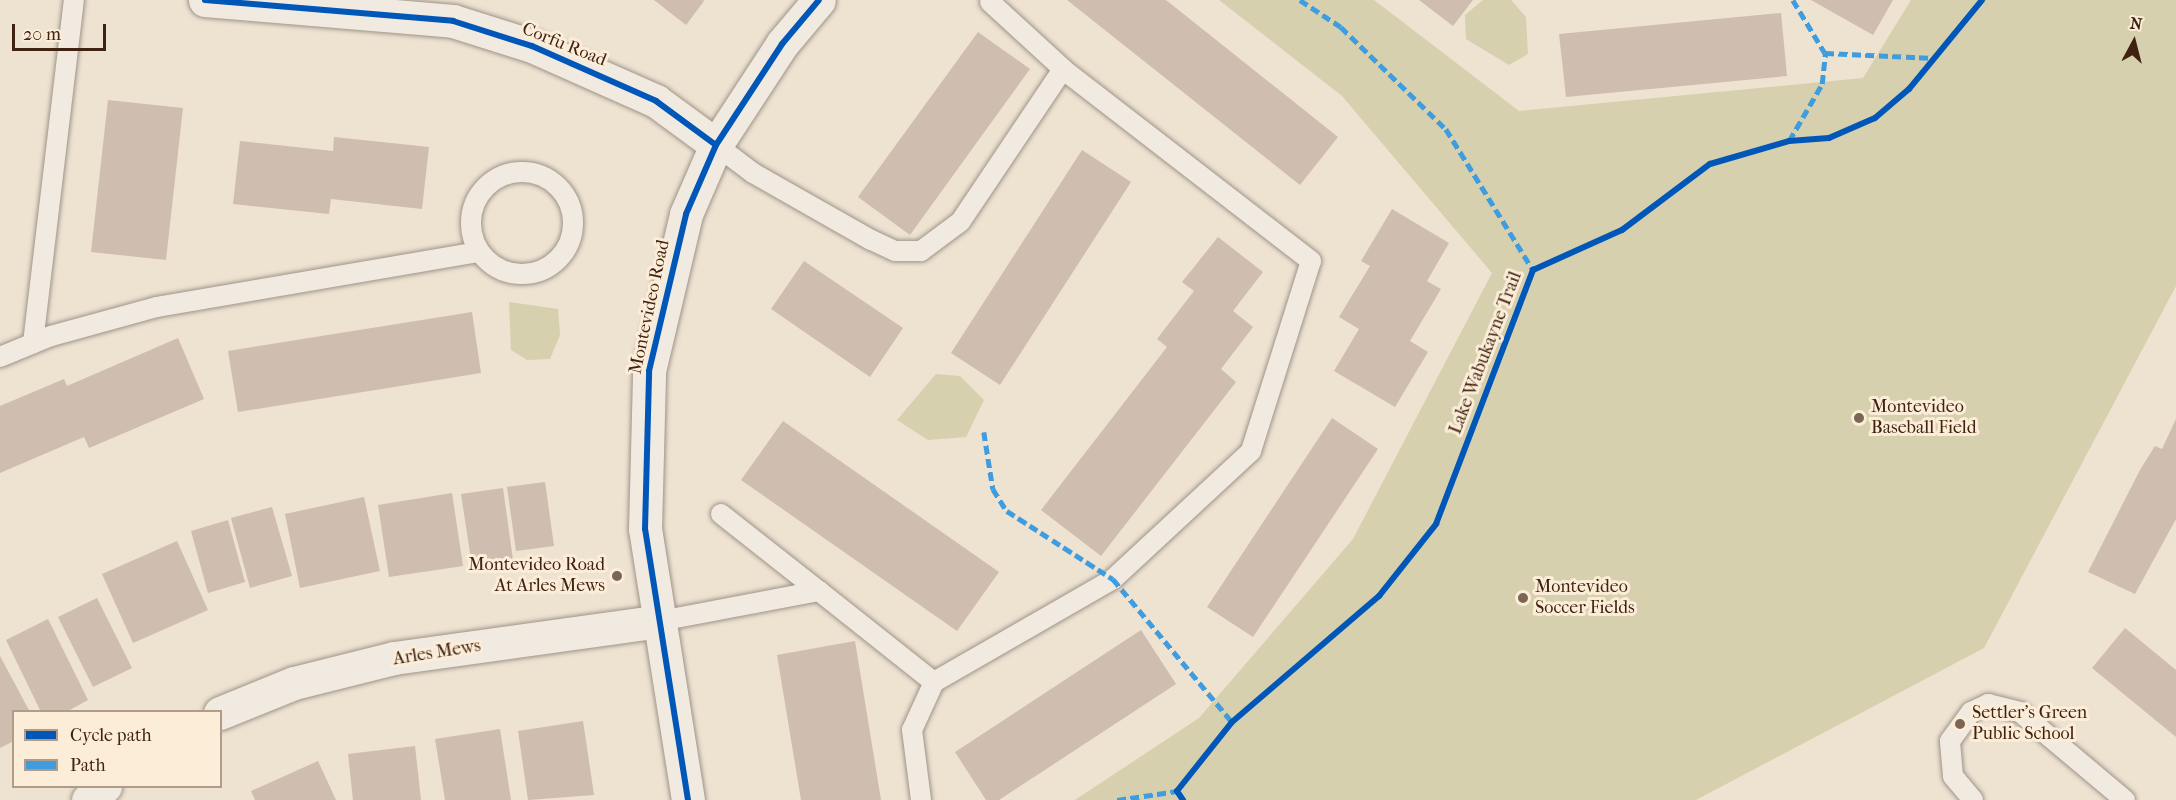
<!DOCTYPE html>
<html>
<head>
<meta charset="utf-8">
<style>
	body { margin:0 }
	#map { position:relative; width:2176px; height:800px; overflow:hidden; background:#eee2d1; font-family:"IM FELL French Canon",serif }
	div>[style] { position:absolute }
	[style*='--x'] { left:calc(var(--x)*1px); top:calc(var(--y)*1px); width:calc(var(--w)*1px); rotate:calc(var(--a)*1deg) }
	.green>* { inset:0; background:#d6d0ae }
	.building>* { inset:0; background:#cfbdaf }
	.roads { filter:drop-shadow(0 0 2px #9f9488) drop-shadow(0 0 2px #9f9488) }
	.service>* { height:20px; margin:-10px; padding:0 10px; transform-origin:10px; border-radius:10px; background:#f1eae1 }
	.service>.ring { margin:-10px; padding:0; box-sizing:content-box; background:none; border:20px solid #f1eae1; border-radius:50% }
	.minor>* { height:33px; margin:-16.5px; padding:0 16.5px; transform-origin:16.5px; border-radius:16.5px; background:#f1eae1 }
	.tertiary>* { height:33px; margin:-16.5px; padding:0 16.5px; transform-origin:16.5px; border-radius:16.5px; background:#f1eae1 }
	.quiet>* { height:4.5px; margin-top:-2.25px; transform-origin:0; background:repeating-linear-gradient(90deg,#3f9cde 0 9px,transparent 0 13.5px) }
	.cycleway>* { height:6px; margin:-3px; padding:0 3px; transform-origin:3px; border-radius:3px; background:#0057b8 }
	.dots>* { width:16px; height:16px; translate:-50% -50%; box-sizing:border-box; border:3px solid #fcedd9; border-radius:50% }
	span { translate:-50% -50%; white-space:nowrap; text-align:center; line-height:1.15; -webkit-text-stroke:6px #fcedd9; paint-order:stroke }
	.street-label { font-size:18px; color:#3f2210 }
	.poi-label { font-size:18px; color:#3f2210 }
	.left { translate:0 -50%; text-align:left }
	.right { translate:-100% -50%; text-align:right }
	.legend { position:absolute; left:12px; top:710px; width:210px; height:78px; box-sizing:border-box; background:#fcedd9; border:2px solid #b09c89; margin:0; padding:8px 10px; list-style:none; font-size:18px; color:#3f2210 }
	.legend li { display:flex; align-items:center; gap:12px; height:30px }
	.legend b { width:30px; border:2px solid #b09c89 }
	.north { position:absolute; left:2104px; top:12px; width:60px; height:60px; -webkit-text-stroke:4px #fcedd9; paint-order:stroke; rotate:7deg; font-size:16px; font-weight:700; line-height:24px; text-align:center; color:#3f2210 }
	.north::after { content:''; display:block; margin:auto; width:21px; height:27px; background:#3f2210; clip-path:polygon(50% 0,100% 100%,50% 72%,0 100%) }
	.scale { position:absolute; left:12px; top:24px; width:94px; height:27px; box-sizing:border-box; border:3px solid #3f2210; border-top:0; padding-left:8px; font-size:18px; line-height:21px; white-space:nowrap; color:#3f2210; -webkit-text-stroke:4px #fcedd9; paint-order:stroke }
</style>
</head>
<body>
<div id="map">
	<div class="green">
		<div style="clip-path:polygon(1219px 0,1374px 0,1519px 111px,1863px 78px,1911px 0,2176px 0,2176px 286px,1984px 648px,1696px 800px,1075px 800px,1199px 718px,1353px 539px,1492px 273px,1342px 96px)"></div>
		<div style="clip-path:polygon(1483px 0,1511px 0,1526px 17px,1528px 54px,1509px 65px,1466px 39px,1465px 15px)"></div>
		<div style="clip-path:polygon(509px 302px,558px 309px,560px 335px,550px 359px,527px 360px,511px 350px)"></div>
		<div style="clip-path:polygon(936px 374px,960px 376px,984px 400px,966px 437px,928px 440px,897px 420px)"></div>
	</div>
	<div class="building">
		<div style="clip-path:polygon(654px 0,703px 0,704px 1px,686px 25px)"></div>
		<div style="clip-path:polygon(1067px 0,1166px 0,1338px 137px,1300px 185px)"></div>
		<div style="clip-path:polygon(1419px 0,1473px 0,1453px 26px)"></div>
		<div style="clip-path:polygon(1811px 0,1893px 0,1873px 35px)"></div>
		<div style="clip-path:polygon(1781px 13px,1787px 76px,1566px 97px,1559px 34px)"></div>
		<div style="clip-path:polygon(978px 32px,1030px 69px,910px 235px,858px 197px)"></div>
		<div style="clip-path:polygon(108px 100px,183px 108px,166px 260px,91px 252px)"></div>
		<div style="clip-path:polygon(334px 137px,429px 147px,422px 209px,331px 199px,329px 214px,233px 204px,240px 141px,333px 151px)"></div>
		<div style="clip-path:polygon(1082px 150px,1131px 182px,1000px 385px,951px 353px)"></div>
		<div style="clip-path:polygon(1392px 209px,1449px 243px,1427px 281px,1441px 289px,1410px 341px,1428px 352px,1395px 407px,1334px 371px,1359px 329px,1339px 317px,1370px 266px,1361px 261px)"></div>
		<div style="clip-path:polygon(1218px 237px,1263px 272px,1233px 311px,1253px 327px,1221px 369px,1236px 382px,1101px 556px,1041px 510px,1167px 347px,1157px 339px,1194px 291px,1182px 282px)"></div>
		<div style="clip-path:polygon(804px 261px,903px 328px,870px 377px,771px 309px)"></div>
		<div style="clip-path:polygon(472px 312px,481px 373px,238px 412px,228px 351px)"></div>
		<div style="clip-path:polygon(178px 338px,204px 399px,89px 448px,84px 437px,0 473px,0 406px,64px 379px,67px 386px)"></div>
		<div style="clip-path:polygon(1332px 418px,1378px 449px,1253px 637px,1207px 607px)"></div>
		<div style="clip-path:polygon(2176px 419px,2176px 519px,2135px 594px,2088px 572px,2140px 470px,2155px 446px,2162px 449px)"></div>
		<div style="clip-path:polygon(783px 421px,999px 572px,957px 631px,741px 480px)"></div>
		<div style="clip-path:polygon(545px 482px,554px 546px,516px 551px,507px 487px)"></div>
		<div style="clip-path:polygon(503px 488px,513px 560px,472px 566px,461px 494px)"></div>
		<div style="clip-path:polygon(452px 493px,463px 566px,389px 577px,378px 505px)"></div>
		<div style="clip-path:polygon(364px 497px,380px 571px,300px 588px,285px 514px)"></div>
		<div style="clip-path:polygon(272px 507px,292px 576px,250px 588px,231px 518px)"></div>
		<div style="clip-path:polygon(228px 520px,245px 582px,208px 593px,191px 531px)"></div>
		<div style="clip-path:polygon(177px 541px,208px 610px,133px 643px,102px 574px)"></div>
		<div style="clip-path:polygon(97px 598px,132px 668px,93px 687px,58px 617px)"></div>
		<div style="clip-path:polygon(48px 619px,88px 700px,66px 712px,41px 712px,6px 640px)"></div>
		<div style="clip-path:polygon(2125px 628px,2176px 670px,2176px 737px,2092px 668px)"></div>
		<div style="clip-path:polygon(1141px 630px,1176px 684px,999px 800px,986px 800px,955px 752px)"></div>
		<div style="clip-path:polygon(855px 641px,881px 800px,801px 800px,777px 655px)"></div>
		<div style="clip-path:polygon(0 656px,30px 712px,14px 712px,14px 741px,0 748px)"></div>
		<div style="clip-path:polygon(583px 721px,594px 795px,528px 800px,518px 731px)"></div>
		<div style="clip-path:polygon(500px 729px,511px 800px,445px 800px,435px 739px)"></div>
		<div style="clip-path:polygon(415px 746px,421px 800px,353px 800px,348px 754px)"></div>
		<div style="clip-path:polygon(318px 761px,336px 800px,255px 800px,251px 791px)"></div>
	</div>
	<div class="roads">
		<div class="service">
			<div style="--x:990;--y:2;--w:99;--a:42.5"></div>
			<div class="ring" style="left:471px;top:172px;width:82px;height:82px"></div>
			<div style="--x:33;--y:343;--w:345;--a:-83.2"></div>
			<div style="--x:0;--y:357;--w:55;--a:-22.4"></div>
			<div style="--x:51;--y:336;--w:110;--a:-15.3"></div>
			<div style="--x:157;--y:307;--w:327;--a:-9.7"></div>
			<div style="--x:721;--y:514;--w:125;--a:38.2"></div>
			<div style="--x:660;--y:621;--w:162;--a:-10.7"></div>
			<div style="--x:819;--y:591;--w:147;--a:38.4"></div>
			<div style="--x:934;--y:682;--w:207;--a:-29.9"></div>
			<div style="--x:1113;--y:579;--w:188;--a:-42.8"></div>
			<div style="--x:1251;--y:451;--w:199;--a:-72.5"></div>
			<div style="--x:1311;--y:261;--w:314;--a:-142.3"></div>
			<div style="--x:1063;--y:69;--w:184;--a:123.9"></div>
			<div style="--x:960;--y:222;--w:49;--a:143.4"></div>
			<div style="--x:921;--y:251;--w:26;--a:180"></div>
			<div style="--x:895;--y:251;--w:26;--a:-155"></div>
			<div style="--x:871;--y:240;--w:136;--a:-150.4"></div>
			<div style="--x:753;--y:173;--w:46;--a:-142.9"></div>
			<div style="--x:921;--y:800;--w:71;--a:-97.3"></div>
			<div style="--x:912;--y:730;--w:53;--a:-65.4"></div>
			<div style="--x:1973;--y:800;--w:31;--a:-130"></div>
			<div style="--x:1953;--y:776;--w:35;--a:-95"></div>
			<div style="--x:1950;--y:741;--w:36;--a:-54"></div>
			<div style="--x:1971;--y:712;--w:19;--a:-25"></div>
			<div style="--x:1988;--y:704;--w:33;--a:14"></div>
			<div style="--x:2020;--y:712;--w:137;--a:40"></div>
		</div>
		<div class="minor">
			<div style="--x:220;--y:713;--w:80;--a:-22.1"></div>
			<div style="--x:294;--y:683;--w:103;--a:-14"></div>
			<div style="--x:394;--y:658;--w:269;--a:-7.9"></div>
			<div style="--x:88;--y:800;--w:22;--a:-39"></div>
		</div>
		<div class="tertiary">
			<div style="--x:205;--y:0;--w:249;--a:4.8"></div>
			<div style="--x:453;--y:21;--w:83;--a:17.6"></div>
			<div style="--x:532;--y:46;--w:136;--a:23.9"></div>
			<div style="--x:656;--y:101;--w:74;--a:36.3"></div>
			<div style="--x:688;--y:800;--w:274;--a:-99"></div>
			<div style="--x:645;--y:529;--w:158;--a:-88.5"></div>
			<div style="--x:649;--y:371;--w:161;--a:-76.7"></div>
			<div style="--x:686;--y:214;--w:75;--a:-66.5"></div>
			<div style="--x:716;--y:145;--w:121;--a:-56.8"></div>
			<div style="--x:782;--y:44;--w:57;--a:-49.9"></div>
		</div>
	</div>
	<div class="quiet">
		<div style="--x:1300;--y:0;--w:49;--a:33.4"></div>
		<div style="--x:1341;--y:27;--w:146;--a:44.2"></div>
		<div style="--x:1446;--y:129;--w:166;--a:58.3"></div>
		<div style="--x:1793;--y:0;--w:62;--a:58.9"></div>
		<div style="--x:1825;--y:53;--w:109;--a:2.6"></div>
		<div style="--x:1789;--y:141;--w:66;--a:-59.9"></div>
		<div style="--x:1822;--y:84;--w:31;--a:-84"></div>
		<div style="--x:984;--y:432;--w:58;--a:81"></div>
		<div style="--x:993;--y:489;--w:26;--a:58"></div>
		<div style="--x:1007;--y:511;--w:126;--a:32.7"></div>
		<div style="--x:1113;--y:579;--w:186;--a:50.2"></div>
		<div style="--x:1117;--y:800;--w:61;--a:-8.5"></div>
	</div>
	<div class="cycleway">
		<div style="--x:205;--y:0;--w:249;--a:4.8"></div>
		<div style="--x:453;--y:21;--w:83;--a:17.6"></div>
		<div style="--x:532;--y:46;--w:136;--a:23.9"></div>
		<div style="--x:656;--y:101;--w:74;--a:36.3"></div>
		<div style="--x:688;--y:800;--w:274;--a:-99"></div>
		<div style="--x:645;--y:529;--w:158;--a:-88.5"></div>
		<div style="--x:649;--y:371;--w:161;--a:-76.7"></div>
		<div style="--x:686;--y:214;--w:75;--a:-66.5"></div>
		<div style="--x:716;--y:145;--w:121;--a:-56.8"></div>
		<div style="--x:782;--y:44;--w:57;--a:-49.9"></div>
		<div style="--x:1183;--y:800;--w:11;--a:-124"></div>
		<div style="--x:1177;--y:791;--w:88;--a:-51.4"></div>
		<div style="--x:1232;--y:722;--w:194;--a:-40.6"></div>
		<div style="--x:1379;--y:596;--w:92;--a:-51.6"></div>
		<div style="--x:1436;--y:524;--w:272;--a:-69.1"></div>
		<div style="--x:1533;--y:270;--w:98;--a:-24.2"></div>
		<div style="--x:1622;--y:230;--w:110;--a:-36.9"></div>
		<div style="--x:1710;--y:164;--w:82;--a:-16.2"></div>
		<div style="--x:1789;--y:141;--w:40;--a:-4.3"></div>
		<div style="--x:1829;--y:138;--w:50;--a:-23.5"></div>
		<div style="--x:1875;--y:118;--w:45;--a:-40.5"></div>
		<div style="--x:1909;--y:89;--w:115;--a:-50.6"></div>
	</div>
	<div class="dots">
		<div style="left:1859px;top:418px;background:#7c6554"></div>
		<div style="left:617px;top:576px;background:#7c6554"></div>
		<div style="left:1523px;top:598px;background:#7c6554"></div>
		<div style="left:1960px;top:724px;background:#7c6554"></div>
	</div>
	<div class="street-label">
		<span style="left:564px;top:45px;rotate:22deg">Corfu Road</span>
		<span style="left:650px;top:307px;rotate:-78deg">Montevideo Road</span>
		<span style="left:1486px;top:353px;rotate:-69deg">Lake Wabukayne Trail</span>
		<span style="left:437px;top:653px;rotate:-9deg">Arles Mews</span>
	</div>
	<div class="poi-label">
		<span class="left" style="left:1871px;top:418px">Montevideo<br>Baseball Field</span>
		<span class="right" style="left:605px;top:576px">Montevideo Road<br>At Arles Mews</span>
		<span class="left" style="left:1535px;top:598px">Montevideo<br>Soccer Fields</span>
		<span class="left" style="left:1972px;top:724px">Settler's Green<br>Public School</span>
	</div>
	<ul class="legend">
	<li><b style="height:8px;background:#0057b8"></b>Cycle path</li>
	<li><b style="height:8px;background:#3f9cde"></b>Path</li>
	</ul>
	<div class="north">N</div>
	<div class="scale">20 m</div>
</div>
</body>
</html>
